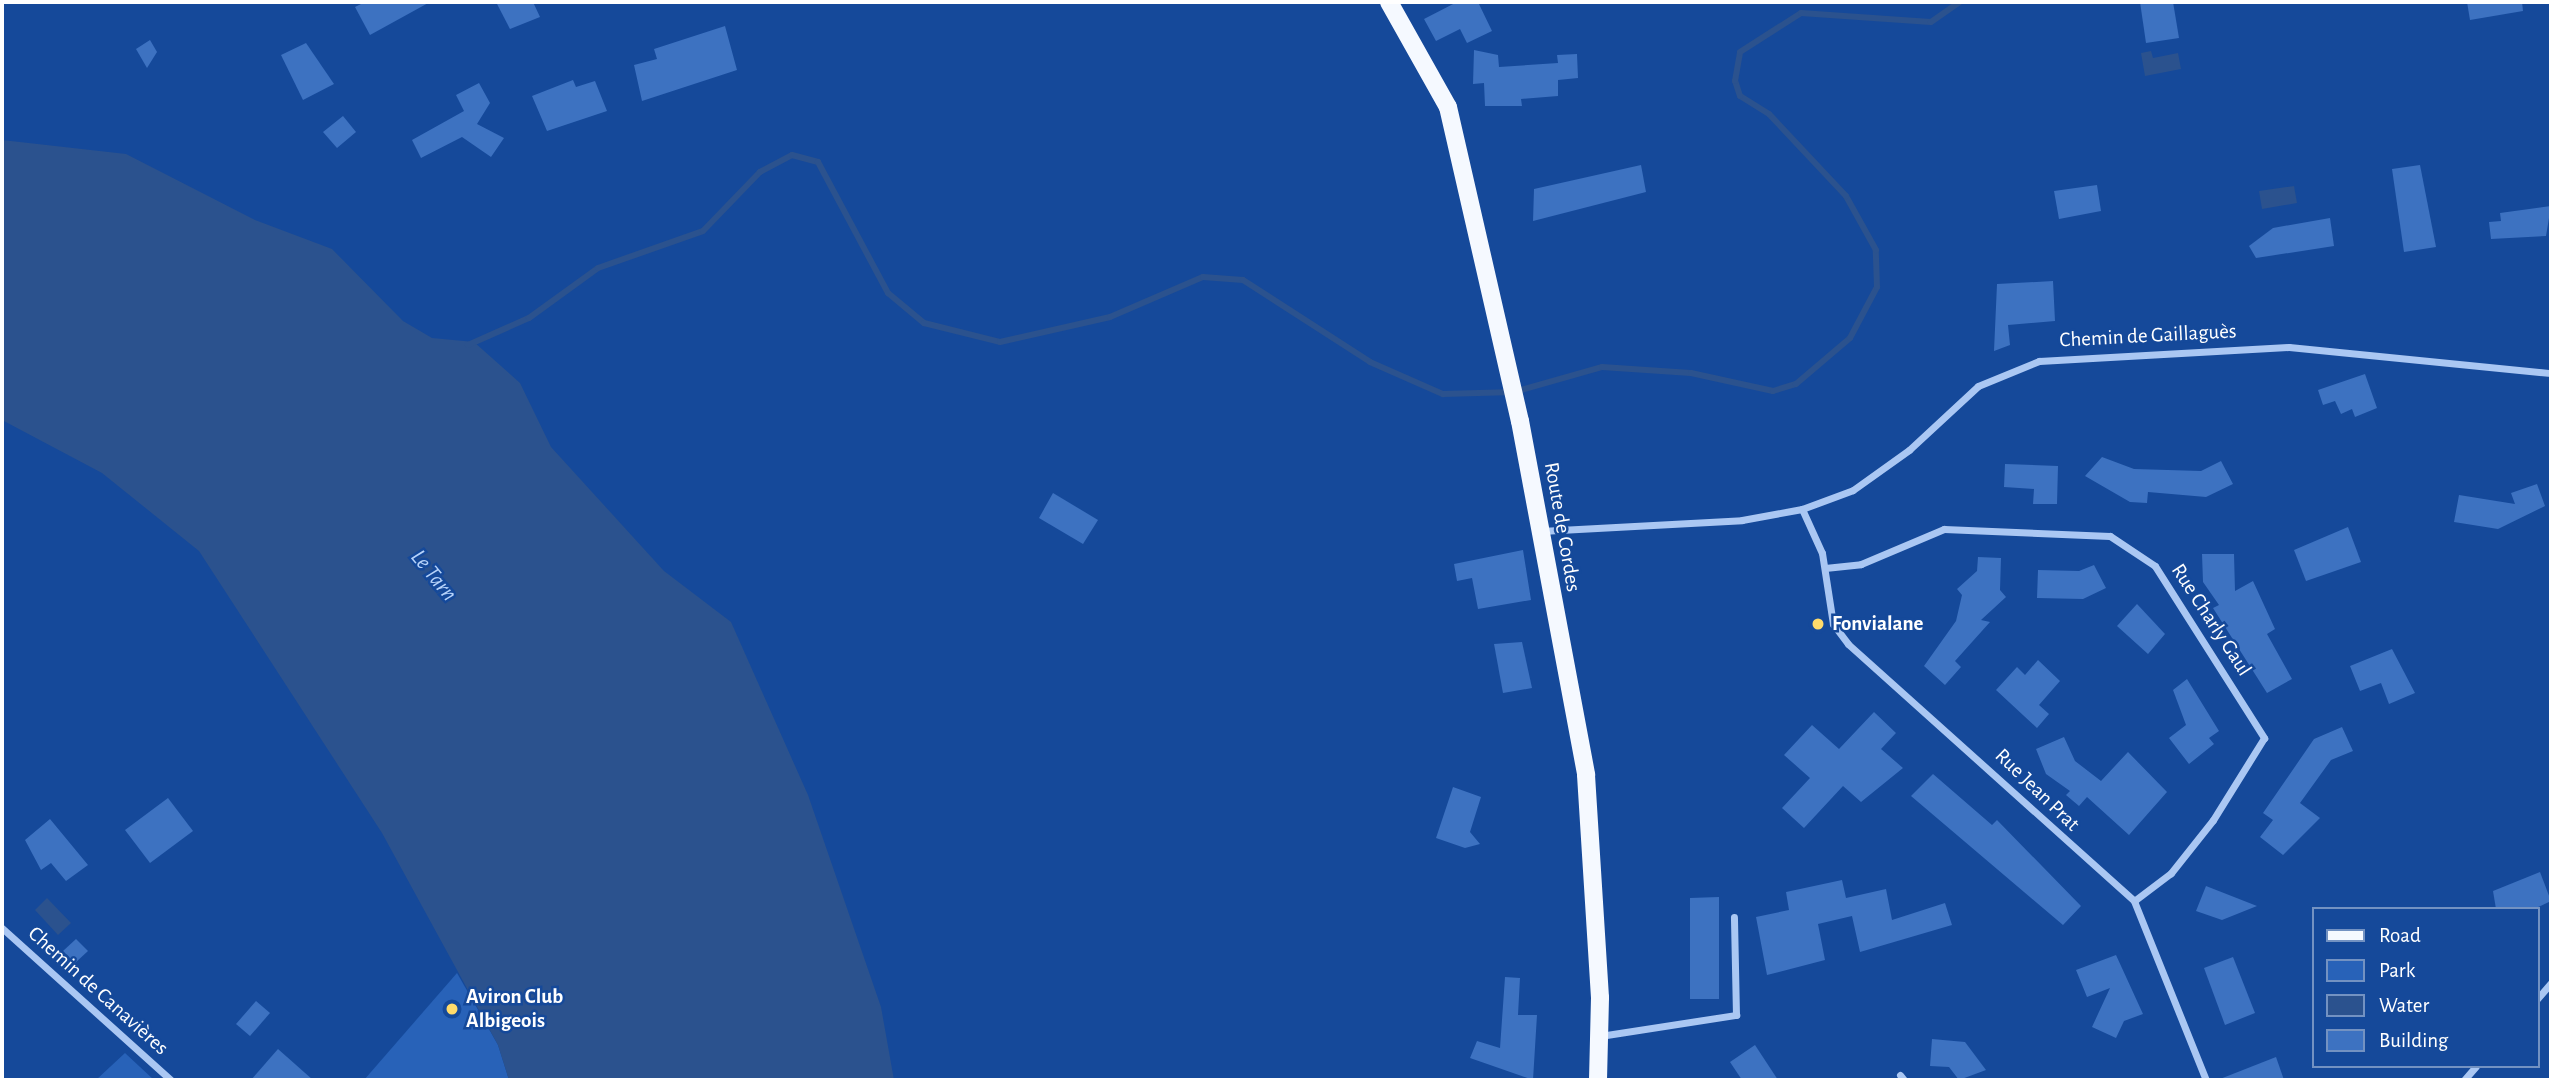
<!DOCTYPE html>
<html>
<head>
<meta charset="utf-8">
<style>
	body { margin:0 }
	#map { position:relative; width:2553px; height:1082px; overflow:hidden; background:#15499a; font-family:"Alegreya Sans",sans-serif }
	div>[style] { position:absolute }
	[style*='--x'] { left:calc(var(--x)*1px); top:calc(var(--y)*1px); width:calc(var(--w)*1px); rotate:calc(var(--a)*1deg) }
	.green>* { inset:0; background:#2862b8 }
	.water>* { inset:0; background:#2b528e }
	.stream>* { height:6px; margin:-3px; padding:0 3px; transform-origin:3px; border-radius:3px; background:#2b528e }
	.building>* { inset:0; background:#3d72c1 }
	.minor>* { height:7px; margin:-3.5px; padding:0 3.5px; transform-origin:3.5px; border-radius:3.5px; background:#aac7f3 }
	.primary>* { height:18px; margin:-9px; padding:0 9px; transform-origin:9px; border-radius:9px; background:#f5f9ff }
	.dots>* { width:19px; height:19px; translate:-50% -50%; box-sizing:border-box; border:4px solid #15499a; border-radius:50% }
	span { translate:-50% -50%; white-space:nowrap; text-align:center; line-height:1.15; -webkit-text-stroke:5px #15499a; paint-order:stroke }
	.street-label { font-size:21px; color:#fff }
	.poi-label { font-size:21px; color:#fff; font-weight:700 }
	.left { translate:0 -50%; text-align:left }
	.water-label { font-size:23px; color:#b6d2f9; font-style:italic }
	.frame { position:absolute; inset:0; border:4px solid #fff; pointer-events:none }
	.legend { position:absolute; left:2312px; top:907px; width:228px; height:161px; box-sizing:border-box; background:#15499a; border:2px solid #7392c2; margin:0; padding:9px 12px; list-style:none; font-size:21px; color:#fff }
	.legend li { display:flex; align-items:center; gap:14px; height:35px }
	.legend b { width:35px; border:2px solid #7392c2 }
</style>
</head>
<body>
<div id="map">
	<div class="green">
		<div style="clip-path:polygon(457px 973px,498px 1045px,509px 1080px,364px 1080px)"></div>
		<div style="clip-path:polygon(125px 1053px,154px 1080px,96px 1080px)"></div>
	</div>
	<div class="water">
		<div style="clip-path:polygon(2151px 51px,2153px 58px,2178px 53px,2181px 69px,2145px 76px,2141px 53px)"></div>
		<div style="clip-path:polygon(2px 140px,126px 154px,255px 220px,332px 249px,403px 321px,432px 338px,474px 342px,520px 383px,551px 447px,664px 571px,731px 622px,808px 795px,881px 1007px,894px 1080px,509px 1080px,498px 1045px,382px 833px,199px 551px,102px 473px,2px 420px)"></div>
		<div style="clip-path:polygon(2294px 186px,2297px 203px,2262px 209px,2259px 191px)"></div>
		<div style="clip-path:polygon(47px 898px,71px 923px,58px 935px,35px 910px)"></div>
	</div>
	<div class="stream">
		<div style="--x:468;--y:345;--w:67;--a:-23.9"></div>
		<div style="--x:529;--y:318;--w:85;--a:-35.9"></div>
		<div style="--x:598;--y:268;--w:111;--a:-19.4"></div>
		<div style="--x:703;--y:231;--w:82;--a:-46"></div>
		<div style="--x:760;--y:172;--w:36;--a:-28"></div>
		<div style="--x:792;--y:155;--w:27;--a:15"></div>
		<div style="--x:818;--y:162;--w:149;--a:61.9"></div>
		<div style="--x:888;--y:293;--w:47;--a:39.8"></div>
		<div style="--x:924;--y:323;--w:78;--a:14"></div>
		<div style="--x:1000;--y:342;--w:113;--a:-12.8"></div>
		<div style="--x:1110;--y:317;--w:101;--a:-23.3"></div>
		<div style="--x:1203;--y:277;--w:40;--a:4.3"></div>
		<div style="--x:1243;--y:280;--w:151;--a:32.8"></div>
		<div style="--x:1370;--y:362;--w:80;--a:23.7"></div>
		<div style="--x:1443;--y:394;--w:71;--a:-1.6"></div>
		<div style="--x:1514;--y:392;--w:91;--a:-15.9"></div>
		<div style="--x:1602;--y:367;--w:89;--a:3.9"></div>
		<div style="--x:1691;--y:373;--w:84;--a:12.4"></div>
		<div style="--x:1773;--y:391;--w:24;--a:-17"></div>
		<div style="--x:1796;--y:384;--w:71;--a:-40.4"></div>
		<div style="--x:1850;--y:338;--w:58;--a:-62.1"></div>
		<div style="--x:1877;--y:287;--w:37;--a:-92"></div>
		<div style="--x:1876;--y:250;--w:62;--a:-119.1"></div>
		<div style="--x:1846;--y:196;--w:112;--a:-133.2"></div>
		<div style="--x:1769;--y:114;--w:34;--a:-148"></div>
		<div style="--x:1740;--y:96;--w:16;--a:-108"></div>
		<div style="--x:1735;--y:81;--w:29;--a:-80"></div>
		<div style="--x:1740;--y:52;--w:72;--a:-32.6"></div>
		<div style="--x:1801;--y:13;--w:130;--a:4"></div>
		<div style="--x:1931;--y:22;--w:35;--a:-35"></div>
	</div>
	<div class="building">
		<div style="clip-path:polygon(365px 2px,430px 2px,370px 35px,355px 7px)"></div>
		<div style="clip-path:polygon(496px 2px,533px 2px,540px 17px,510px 29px)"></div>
		<div style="clip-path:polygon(1457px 2px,1478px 2px,1492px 31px,1467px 43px,1460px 29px,1436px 41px,1424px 19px)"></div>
		<div style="clip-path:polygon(2140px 2px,2173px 2px,2179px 38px,2146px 43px)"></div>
		<div style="clip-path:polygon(2467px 2px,2522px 2px,2523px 11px,2470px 20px)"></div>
		<div style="clip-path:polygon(725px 26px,737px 70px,642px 101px,634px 65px,657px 59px,654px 49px)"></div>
		<div style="clip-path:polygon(150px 40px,157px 52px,147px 68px,136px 49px)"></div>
		<div style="clip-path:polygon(306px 43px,334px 84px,303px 100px,281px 55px)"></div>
		<div style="clip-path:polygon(1474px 50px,1498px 55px,1499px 67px,1558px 63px,1557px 55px,1577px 54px,1578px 78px,1558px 80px,1558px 96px,1521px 99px,1522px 106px,1485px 106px,1484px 83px,1473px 84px)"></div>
		<div style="clip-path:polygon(573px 80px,576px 87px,595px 81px,607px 111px,547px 131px,532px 96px)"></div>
		<div style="clip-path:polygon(479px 83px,490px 103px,477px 124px,504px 138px,491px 157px,462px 137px,421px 158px,412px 140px,464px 111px,456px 95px)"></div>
		<div style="clip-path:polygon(343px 116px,356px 132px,337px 148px,323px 132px)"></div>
		<div style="clip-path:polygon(1641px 165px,1646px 192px,1533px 221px,1534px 189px)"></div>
		<div style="clip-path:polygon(2420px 165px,2436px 247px,2404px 252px,2392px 169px)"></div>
		<div style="clip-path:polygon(2097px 185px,2101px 211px,2059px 219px,2054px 191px)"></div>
		<div style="clip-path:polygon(2551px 206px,2546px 236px,2491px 239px,2489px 222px,2501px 221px,2500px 213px)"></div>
		<div style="clip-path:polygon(2330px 218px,2334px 246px,2256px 258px,2249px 246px,2273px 228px)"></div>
		<div style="clip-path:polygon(2053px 281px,2055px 321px,2008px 325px,2010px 345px,1994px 351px,1997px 284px)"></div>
		<div style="clip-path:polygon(2365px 374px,2377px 408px,2355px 417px,2352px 409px,2341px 414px,2335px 401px,2323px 405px,2318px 390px)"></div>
		<div style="clip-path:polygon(2102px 457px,2134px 469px,2201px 471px,2221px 461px,2233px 484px,2206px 497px,2148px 492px,2147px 503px,2130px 502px,2085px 476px)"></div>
		<div style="clip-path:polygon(2005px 464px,2058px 466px,2057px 504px,2033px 504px,2034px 489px,2004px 487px)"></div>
		<div style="clip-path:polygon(2537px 484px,2545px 506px,2498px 529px,2454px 522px,2459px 495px,2515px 504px,2511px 493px)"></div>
		<div style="clip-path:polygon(1053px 493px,1098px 520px,1083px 544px,1039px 518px)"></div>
		<div style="clip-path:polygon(2348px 527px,2361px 562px,2306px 581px,2294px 550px)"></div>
		<div style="clip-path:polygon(1523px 550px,1531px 600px,1478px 609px,1472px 578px,1457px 581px,1454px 564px)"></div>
		<div style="clip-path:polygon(2202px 554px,2234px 554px,2235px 591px,2253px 581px,2275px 629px,2267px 634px,2292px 679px,2267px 693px,2213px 608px,2219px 605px,2203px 582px)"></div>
		<div style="clip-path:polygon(1978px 557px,2001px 558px,2000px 590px,2006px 597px,1981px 620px,1990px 622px,1955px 661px,1961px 667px,1945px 685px,1924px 666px,1956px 621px,1962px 595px,1957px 589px,1977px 571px)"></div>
		<div style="clip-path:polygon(2094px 565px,2106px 588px,2083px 599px,2037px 598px,2038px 570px,2079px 571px)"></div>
		<div style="clip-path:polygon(2137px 604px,2165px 634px,2148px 654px,2117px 626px)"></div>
		<div style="clip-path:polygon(1522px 642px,1532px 688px,1503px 693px,1494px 644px)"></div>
		<div style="clip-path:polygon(2392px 649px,2415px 693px,2389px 704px,2381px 683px,2360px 691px,2350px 666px)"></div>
		<div style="clip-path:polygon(2038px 660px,2060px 681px,2039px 705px,2049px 714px,2037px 728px,1996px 690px,2017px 667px,2025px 675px)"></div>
		<div style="clip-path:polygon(2187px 679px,2219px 731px,2209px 738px,2214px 744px,2189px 764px,2169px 738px,2186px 725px,2173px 690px)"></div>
		<div style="clip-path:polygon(1874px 712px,1896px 733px,1881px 749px,1903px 768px,1861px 802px,1843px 786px,1804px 828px,1782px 808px,1810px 778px,1784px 755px,1812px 725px,1839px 749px)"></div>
		<div style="clip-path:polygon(2342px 727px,2353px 751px,2331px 760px,2300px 803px,2320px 818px,2283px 855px,2260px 837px,2273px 820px,2263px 813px,2314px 739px)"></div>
		<div style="clip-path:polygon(2064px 737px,2075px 761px,2101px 781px,2128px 752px,2167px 792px,2129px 835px,2087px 797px,2079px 806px,2066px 795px,2070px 791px,2046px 774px,2036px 749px)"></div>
		<div style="clip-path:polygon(1933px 774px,1992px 825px,1997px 820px,2081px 906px,2063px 925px,1911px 796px)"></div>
		<div style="clip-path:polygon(1453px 787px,1481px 797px,1470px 832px,1480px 844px,1465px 848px,1436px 838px)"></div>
		<div style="clip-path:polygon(168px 798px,193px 831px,150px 863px,125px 830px)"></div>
		<div style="clip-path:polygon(50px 819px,88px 865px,66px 881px,51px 863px,41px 870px,25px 840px)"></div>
		<div style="clip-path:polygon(2540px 872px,2551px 901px,2534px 909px,2496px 909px,2493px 891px)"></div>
		<div style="clip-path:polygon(1842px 880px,1846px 898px,1886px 889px,1892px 920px,1945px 903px,1952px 925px,1860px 952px,1852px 916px,1818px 924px,1825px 960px,1767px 975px,1756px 917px,1789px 910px,1786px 892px)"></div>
		<div style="clip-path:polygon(2206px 886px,2257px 906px,2222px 920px,2196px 911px)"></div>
		<div style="clip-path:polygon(1719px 897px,1719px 999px,1690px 999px,1690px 898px)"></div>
		<div style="clip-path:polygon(76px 939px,88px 951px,75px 963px,63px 951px)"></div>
		<div style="clip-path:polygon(2116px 955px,2143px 1014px,2124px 1021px,2116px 1038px,2092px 1027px,2110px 988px,2087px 997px,2076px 970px)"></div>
		<div style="clip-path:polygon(2233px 957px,2255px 1013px,2225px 1025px,2204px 968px)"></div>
		<div style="clip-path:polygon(1505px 977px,1520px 978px,1518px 1015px,1537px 1015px,1533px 1080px,1470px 1058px,1477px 1041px,1500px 1048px)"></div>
		<div style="clip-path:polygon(256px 1001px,270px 1013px,250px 1036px,236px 1024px)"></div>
		<div style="clip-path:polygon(1932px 1039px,1965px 1042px,1986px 1070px,1959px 1080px,1949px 1067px,1930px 1066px)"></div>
		<div style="clip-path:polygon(1755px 1045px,1778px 1080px,1742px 1080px,1730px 1062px)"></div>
		<div style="clip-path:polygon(278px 1049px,313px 1080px,251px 1080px)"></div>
		<div style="clip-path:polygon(2276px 1057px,2284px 1080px,2220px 1080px,2220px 1079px)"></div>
	</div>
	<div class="minor">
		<div style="--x:1802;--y:509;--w:48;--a:65.6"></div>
		<div style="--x:1822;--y:553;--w:72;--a:81.2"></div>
		<div style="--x:1833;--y:624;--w:25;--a:53"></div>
		<div style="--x:1848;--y:644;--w:385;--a:41.9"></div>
		<div style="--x:2134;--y:901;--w:193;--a:68.1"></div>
		<div style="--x:1541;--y:531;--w:201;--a:-3.1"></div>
		<div style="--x:1742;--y:520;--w:61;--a:-10.4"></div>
		<div style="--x:1802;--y:509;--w:54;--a:-20.4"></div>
		<div style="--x:1853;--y:490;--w:69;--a:-35.5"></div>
		<div style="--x:1909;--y:450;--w:94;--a:-42.8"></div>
		<div style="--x:1978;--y:386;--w:66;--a:-22.3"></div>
		<div style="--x:2039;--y:361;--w:250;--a:-3.2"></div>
		<div style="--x:2289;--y:347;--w:263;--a:5.7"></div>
		<div style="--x:1825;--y:568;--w:36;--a:-6"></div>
		<div style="--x:1861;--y:564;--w:90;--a:-22.9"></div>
		<div style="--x:1944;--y:529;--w:166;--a:2.4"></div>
		<div style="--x:2110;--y:536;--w:54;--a:33.7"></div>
		<div style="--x:2155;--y:566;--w:204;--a:57.6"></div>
		<div style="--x:2264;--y:738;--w:97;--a:121.9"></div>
		<div style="--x:2213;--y:820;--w:68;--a:128.4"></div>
		<div style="--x:2171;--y:873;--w:46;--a:142.9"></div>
		<div style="--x:2;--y:928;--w:227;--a:42"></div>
		<div style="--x:2537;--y:999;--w:21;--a:-49"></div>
		<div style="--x:1600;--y:1036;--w:138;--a:-8.8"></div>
		<div style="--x:1736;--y:1015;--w:98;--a:-91.2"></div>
		<div style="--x:1900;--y:1075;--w:6;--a:51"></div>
		<div style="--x:2464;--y:1080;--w:18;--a:-49"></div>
	</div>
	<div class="primary">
		<div style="--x:1389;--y:2;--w:120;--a:60.7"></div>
		<div style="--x:1448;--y:107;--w:322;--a:77.1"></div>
		<div style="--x:1520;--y:421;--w:360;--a:79.4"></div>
		<div style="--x:1586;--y:775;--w:223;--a:86.4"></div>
		<div style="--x:1600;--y:998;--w:82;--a:91.4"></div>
	</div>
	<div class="dots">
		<div style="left:1818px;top:624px;background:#ffdb6b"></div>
		<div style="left:452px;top:1009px;background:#ffdb6b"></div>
	</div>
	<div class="street-label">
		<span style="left:2148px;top:336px;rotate:-3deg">Chemin de Gaillaguès</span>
		<span style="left:1562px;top:527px;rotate:80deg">Route de Cordes</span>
		<span style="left:2211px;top:620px;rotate:57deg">Rue Charly Gaul</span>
		<span style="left:2037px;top:790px;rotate:44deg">Rue Jean Prat</span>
		<span style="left:98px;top:991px;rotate:42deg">Chemin de Canavières</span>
	</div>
	<div class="poi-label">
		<span class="left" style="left:1832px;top:624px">Fonvialane</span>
		<span class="left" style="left:466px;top:1009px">Aviron Club<br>Albigeois</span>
	</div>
	<div class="water-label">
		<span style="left:433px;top:576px;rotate:51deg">Le Tarn</span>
	</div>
	<div class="frame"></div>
	<ul class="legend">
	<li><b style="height:9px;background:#f5f9ff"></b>Road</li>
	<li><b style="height:19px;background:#2862b8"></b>Park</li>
	<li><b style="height:19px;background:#2b528e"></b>Water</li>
	<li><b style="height:19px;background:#3d72c1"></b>Building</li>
	</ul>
</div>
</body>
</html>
